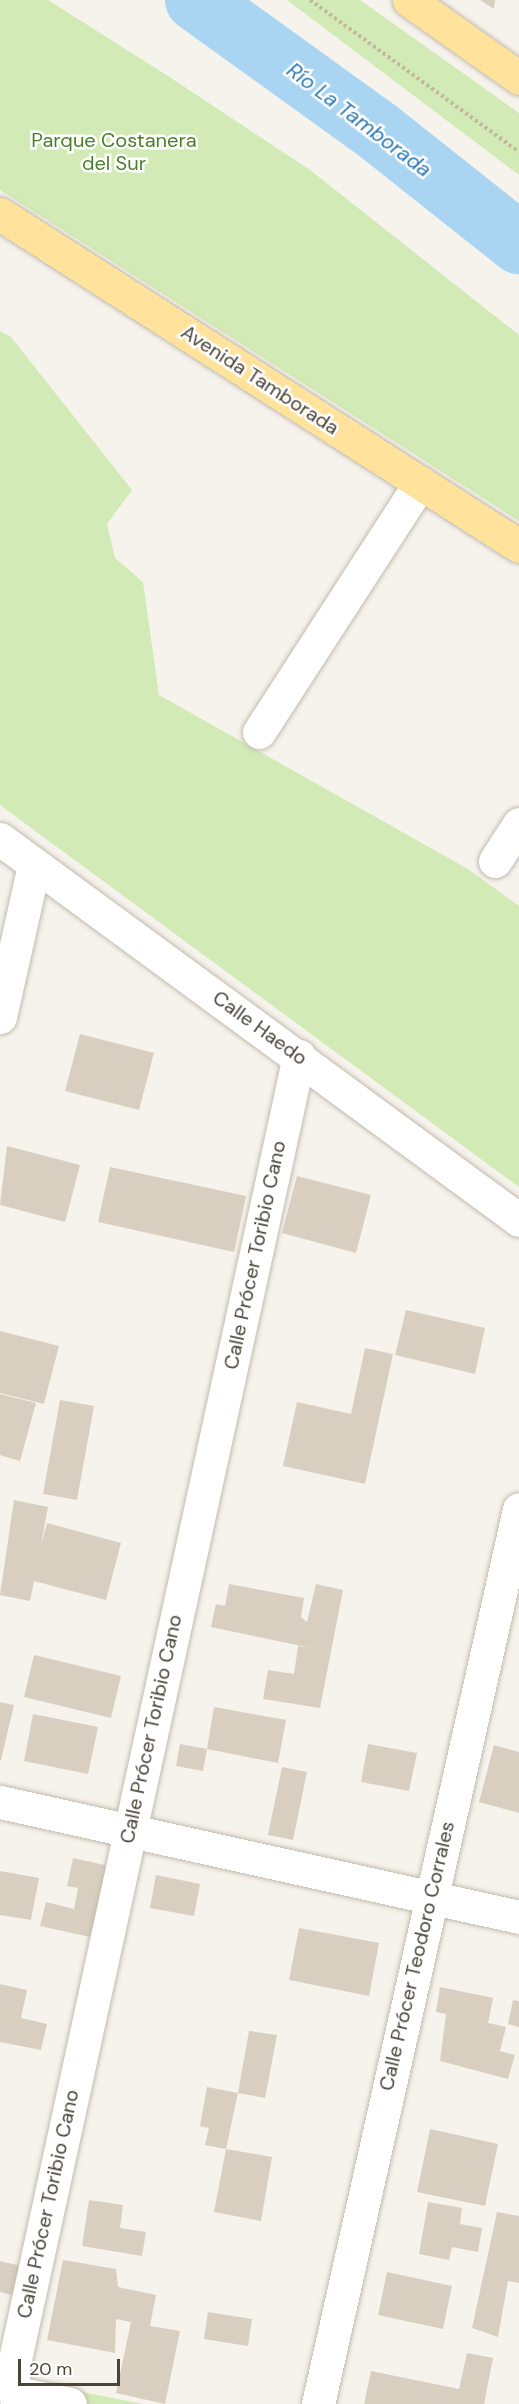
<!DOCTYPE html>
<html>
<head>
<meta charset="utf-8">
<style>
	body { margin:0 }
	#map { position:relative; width:519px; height:2404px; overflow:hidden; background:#f6f3ec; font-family:"DM Sans",sans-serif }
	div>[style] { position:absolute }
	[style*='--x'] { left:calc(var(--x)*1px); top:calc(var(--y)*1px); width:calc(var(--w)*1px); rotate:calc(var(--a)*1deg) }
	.green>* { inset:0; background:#d2eab5 }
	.river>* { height:62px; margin:-31px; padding:0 31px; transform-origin:31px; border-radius:31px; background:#a9d4f2 }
	.building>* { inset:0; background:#d8cfc1 }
	.path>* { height:4px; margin-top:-2px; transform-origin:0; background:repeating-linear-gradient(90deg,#c4b79f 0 3px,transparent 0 6px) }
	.roads { filter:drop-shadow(0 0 2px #c2bbae) drop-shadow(0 0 2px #c2bbae) }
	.minor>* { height:33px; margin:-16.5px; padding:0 16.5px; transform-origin:16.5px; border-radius:16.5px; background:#fff }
	.major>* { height:33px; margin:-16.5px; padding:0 16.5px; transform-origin:16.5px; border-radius:16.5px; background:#ffe39c }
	span { translate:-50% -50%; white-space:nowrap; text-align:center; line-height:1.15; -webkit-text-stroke:5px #fff; paint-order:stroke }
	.park-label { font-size:20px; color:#4a7f2a }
	.street-label { font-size:20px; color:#4b4439 }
	.water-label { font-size:21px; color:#2e7ab2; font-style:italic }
	.scale { position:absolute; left:18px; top:2359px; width:102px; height:27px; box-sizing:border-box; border:3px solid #4b4439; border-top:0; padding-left:8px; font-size:18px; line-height:21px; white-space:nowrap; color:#4b4439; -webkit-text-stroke:4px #fff; paint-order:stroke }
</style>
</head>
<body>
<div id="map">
	<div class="green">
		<div style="clip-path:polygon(0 0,48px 0,168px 76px,310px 170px,519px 335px,519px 521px,0 190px)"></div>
		<div style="clip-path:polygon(287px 0,360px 0,519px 113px,519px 175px)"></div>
		<div style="clip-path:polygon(0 331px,11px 337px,132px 490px,107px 524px,115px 558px,143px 582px,159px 695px,468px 869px,519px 906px,519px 1187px,0 805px)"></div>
		<div style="clip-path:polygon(67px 2389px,143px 2404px,79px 2404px)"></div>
	</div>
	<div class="river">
		<div style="--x:196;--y:0;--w:226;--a:35.8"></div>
		<div style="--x:379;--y:132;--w:179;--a:38.4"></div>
	</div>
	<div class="building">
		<div style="clip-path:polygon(480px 0,495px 0,494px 9px)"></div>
		<div style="clip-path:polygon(80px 1034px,154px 1053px,139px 1110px,65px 1091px)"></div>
		<div style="clip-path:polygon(7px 1146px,80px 1165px,65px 1222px,0 1205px)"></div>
		<div style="clip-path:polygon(110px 1167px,246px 1196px,234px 1252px,98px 1222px)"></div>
		<div style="clip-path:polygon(297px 1176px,371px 1195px,356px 1253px,282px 1233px)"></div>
		<div style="clip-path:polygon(406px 1310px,485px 1328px,475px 1374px,395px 1355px)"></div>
		<div style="clip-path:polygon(0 1331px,59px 1346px,44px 1404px,0 1393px)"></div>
		<div style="clip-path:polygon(365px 1348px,393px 1354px,365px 1484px,283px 1466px,297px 1402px,351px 1414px)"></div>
		<div style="clip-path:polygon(0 1394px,36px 1403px,20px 1461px,0 1455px)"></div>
		<div style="clip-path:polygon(60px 1400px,94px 1406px,77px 1500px,43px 1494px)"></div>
		<div style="clip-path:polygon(14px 1500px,48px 1507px,41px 1545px,47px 1523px,121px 1543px,106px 1600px,34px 1581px,30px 1601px,0 1595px)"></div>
		<div style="clip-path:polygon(229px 1584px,304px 1598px,301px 1617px,307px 1622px,316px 1584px,343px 1590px,320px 1708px,263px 1699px,268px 1670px,294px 1674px,298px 1646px,311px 1648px,211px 1627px,216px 1604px,225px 1606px)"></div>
		<div style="clip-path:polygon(34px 1655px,121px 1676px,111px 1718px,24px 1697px)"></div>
		<div style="clip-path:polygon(0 1702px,14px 1705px,1px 1760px,0 1760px)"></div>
		<div style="clip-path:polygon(214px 1707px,286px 1720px,278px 1763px,207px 1749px,203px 1771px,176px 1766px,180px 1744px,207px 1749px)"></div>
		<div style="clip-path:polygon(33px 1714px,98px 1727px,88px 1774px,24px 1761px)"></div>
		<div style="clip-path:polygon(368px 1744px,417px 1753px,409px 1791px,361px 1782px)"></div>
		<div style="clip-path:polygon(494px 1745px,519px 1752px,519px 1813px,479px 1802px)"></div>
		<div style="clip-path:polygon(282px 1767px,307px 1772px,293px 1840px,268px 1835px)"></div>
		<div style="clip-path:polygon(73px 1858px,109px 1866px,90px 1937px,40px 1926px,46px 1902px,74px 1909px,78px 1888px,67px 1886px)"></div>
		<div style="clip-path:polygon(0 1871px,39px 1878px,31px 1920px,0 1915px)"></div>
		<div style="clip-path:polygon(156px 1875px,200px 1884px,194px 1916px,150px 1908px)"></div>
		<div style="clip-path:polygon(299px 1928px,379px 1943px,369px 1996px,289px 1980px)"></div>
		<div style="clip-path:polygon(0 1984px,27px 1990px,21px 2018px,47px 2024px,41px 2050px,0 2042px)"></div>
		<div style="clip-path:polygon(440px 1987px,493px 1998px,488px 2023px,506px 2027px,500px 2051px,515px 2055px,508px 2079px,440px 2061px,446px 2014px,436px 2012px)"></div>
		<div style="clip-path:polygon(513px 2000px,519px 2001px,519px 2027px,508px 2024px)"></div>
		<div style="clip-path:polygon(249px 2031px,277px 2035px,265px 2098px,238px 2093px)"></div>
		<div style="clip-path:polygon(207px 2087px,238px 2093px,226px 2149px,205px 2145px,209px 2128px,200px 2126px)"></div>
		<div style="clip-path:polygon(430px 2129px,498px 2144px,485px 2206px,417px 2192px)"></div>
		<div style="clip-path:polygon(226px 2149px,272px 2157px,261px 2221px,214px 2212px)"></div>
		<div style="clip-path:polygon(89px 2200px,123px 2205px,120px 2228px,146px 2232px,142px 2256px,82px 2246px)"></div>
		<div style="clip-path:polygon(428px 2202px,462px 2208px,460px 2224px,482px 2228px,478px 2252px,452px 2247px,449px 2260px,419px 2254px)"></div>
		<div style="clip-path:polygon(497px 2212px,519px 2216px,519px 2283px,508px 2281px,498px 2337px,472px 2328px)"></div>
		<div style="clip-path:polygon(63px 2260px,116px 2269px,118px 2287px,156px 2295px,150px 2326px,180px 2331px,165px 2404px,116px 2393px,131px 2322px,116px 2319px,115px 2353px,47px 2340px)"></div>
		<div style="clip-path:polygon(0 2261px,25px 2267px,18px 2297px,0 2292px)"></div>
		<div style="clip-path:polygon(387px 2272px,452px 2286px,443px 2329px,378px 2315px)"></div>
		<div style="clip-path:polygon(208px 2312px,252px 2319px,248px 2346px,204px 2339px)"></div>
		<div style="clip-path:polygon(467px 2353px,493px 2358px,484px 2404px,364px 2404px,371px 2371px,459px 2389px)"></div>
	</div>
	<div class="path">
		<div style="--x:310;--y:0;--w:258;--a:36"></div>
	</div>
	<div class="roads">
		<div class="minor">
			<div style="--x:259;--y:732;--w:297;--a:-57.1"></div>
			<div style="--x:0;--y:839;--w:644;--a:36.28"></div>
			<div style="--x:495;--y:861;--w:44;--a:-57"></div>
			<div style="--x:0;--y:1017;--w:156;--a:-77.4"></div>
			<div style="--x:0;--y:1802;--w:532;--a:12.49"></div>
			<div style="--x:16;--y:2393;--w:55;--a:11.5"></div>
			<div style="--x:17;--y:2404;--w:31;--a:-99"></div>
			<div style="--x:12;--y:2373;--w:1348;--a:-77.71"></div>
			<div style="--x:318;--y:2404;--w:917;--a:-77.34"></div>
		</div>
		<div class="major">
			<div style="--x:409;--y:0;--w:135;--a:35.3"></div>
			<div style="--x:0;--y:214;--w:616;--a:32.61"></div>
		</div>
	</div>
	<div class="park-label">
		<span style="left:114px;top:152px">Parque Costanera<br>del Sur</span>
	</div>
	<div class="street-label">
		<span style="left:260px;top:380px;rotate:33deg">Avenida Tamborada</span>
		<span style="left:260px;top:1028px;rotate:36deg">Calle Haedo</span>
		<span style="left:255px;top:1255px;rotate:-78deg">Calle Prócer Toribio Cano</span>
		<span style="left:151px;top:1729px;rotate:-78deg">Calle Prócer Toribio Cano</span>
		<span style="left:417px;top:1956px;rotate:-77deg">Calle Prócer Teodoro Corrales</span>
		<span style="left:48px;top:2204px;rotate:-78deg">Calle Prócer Toribio Cano</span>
	</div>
	<div class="water-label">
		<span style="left:359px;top:120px;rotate:37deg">Río La Tamborada</span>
	</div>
	<div class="scale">20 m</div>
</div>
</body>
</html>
